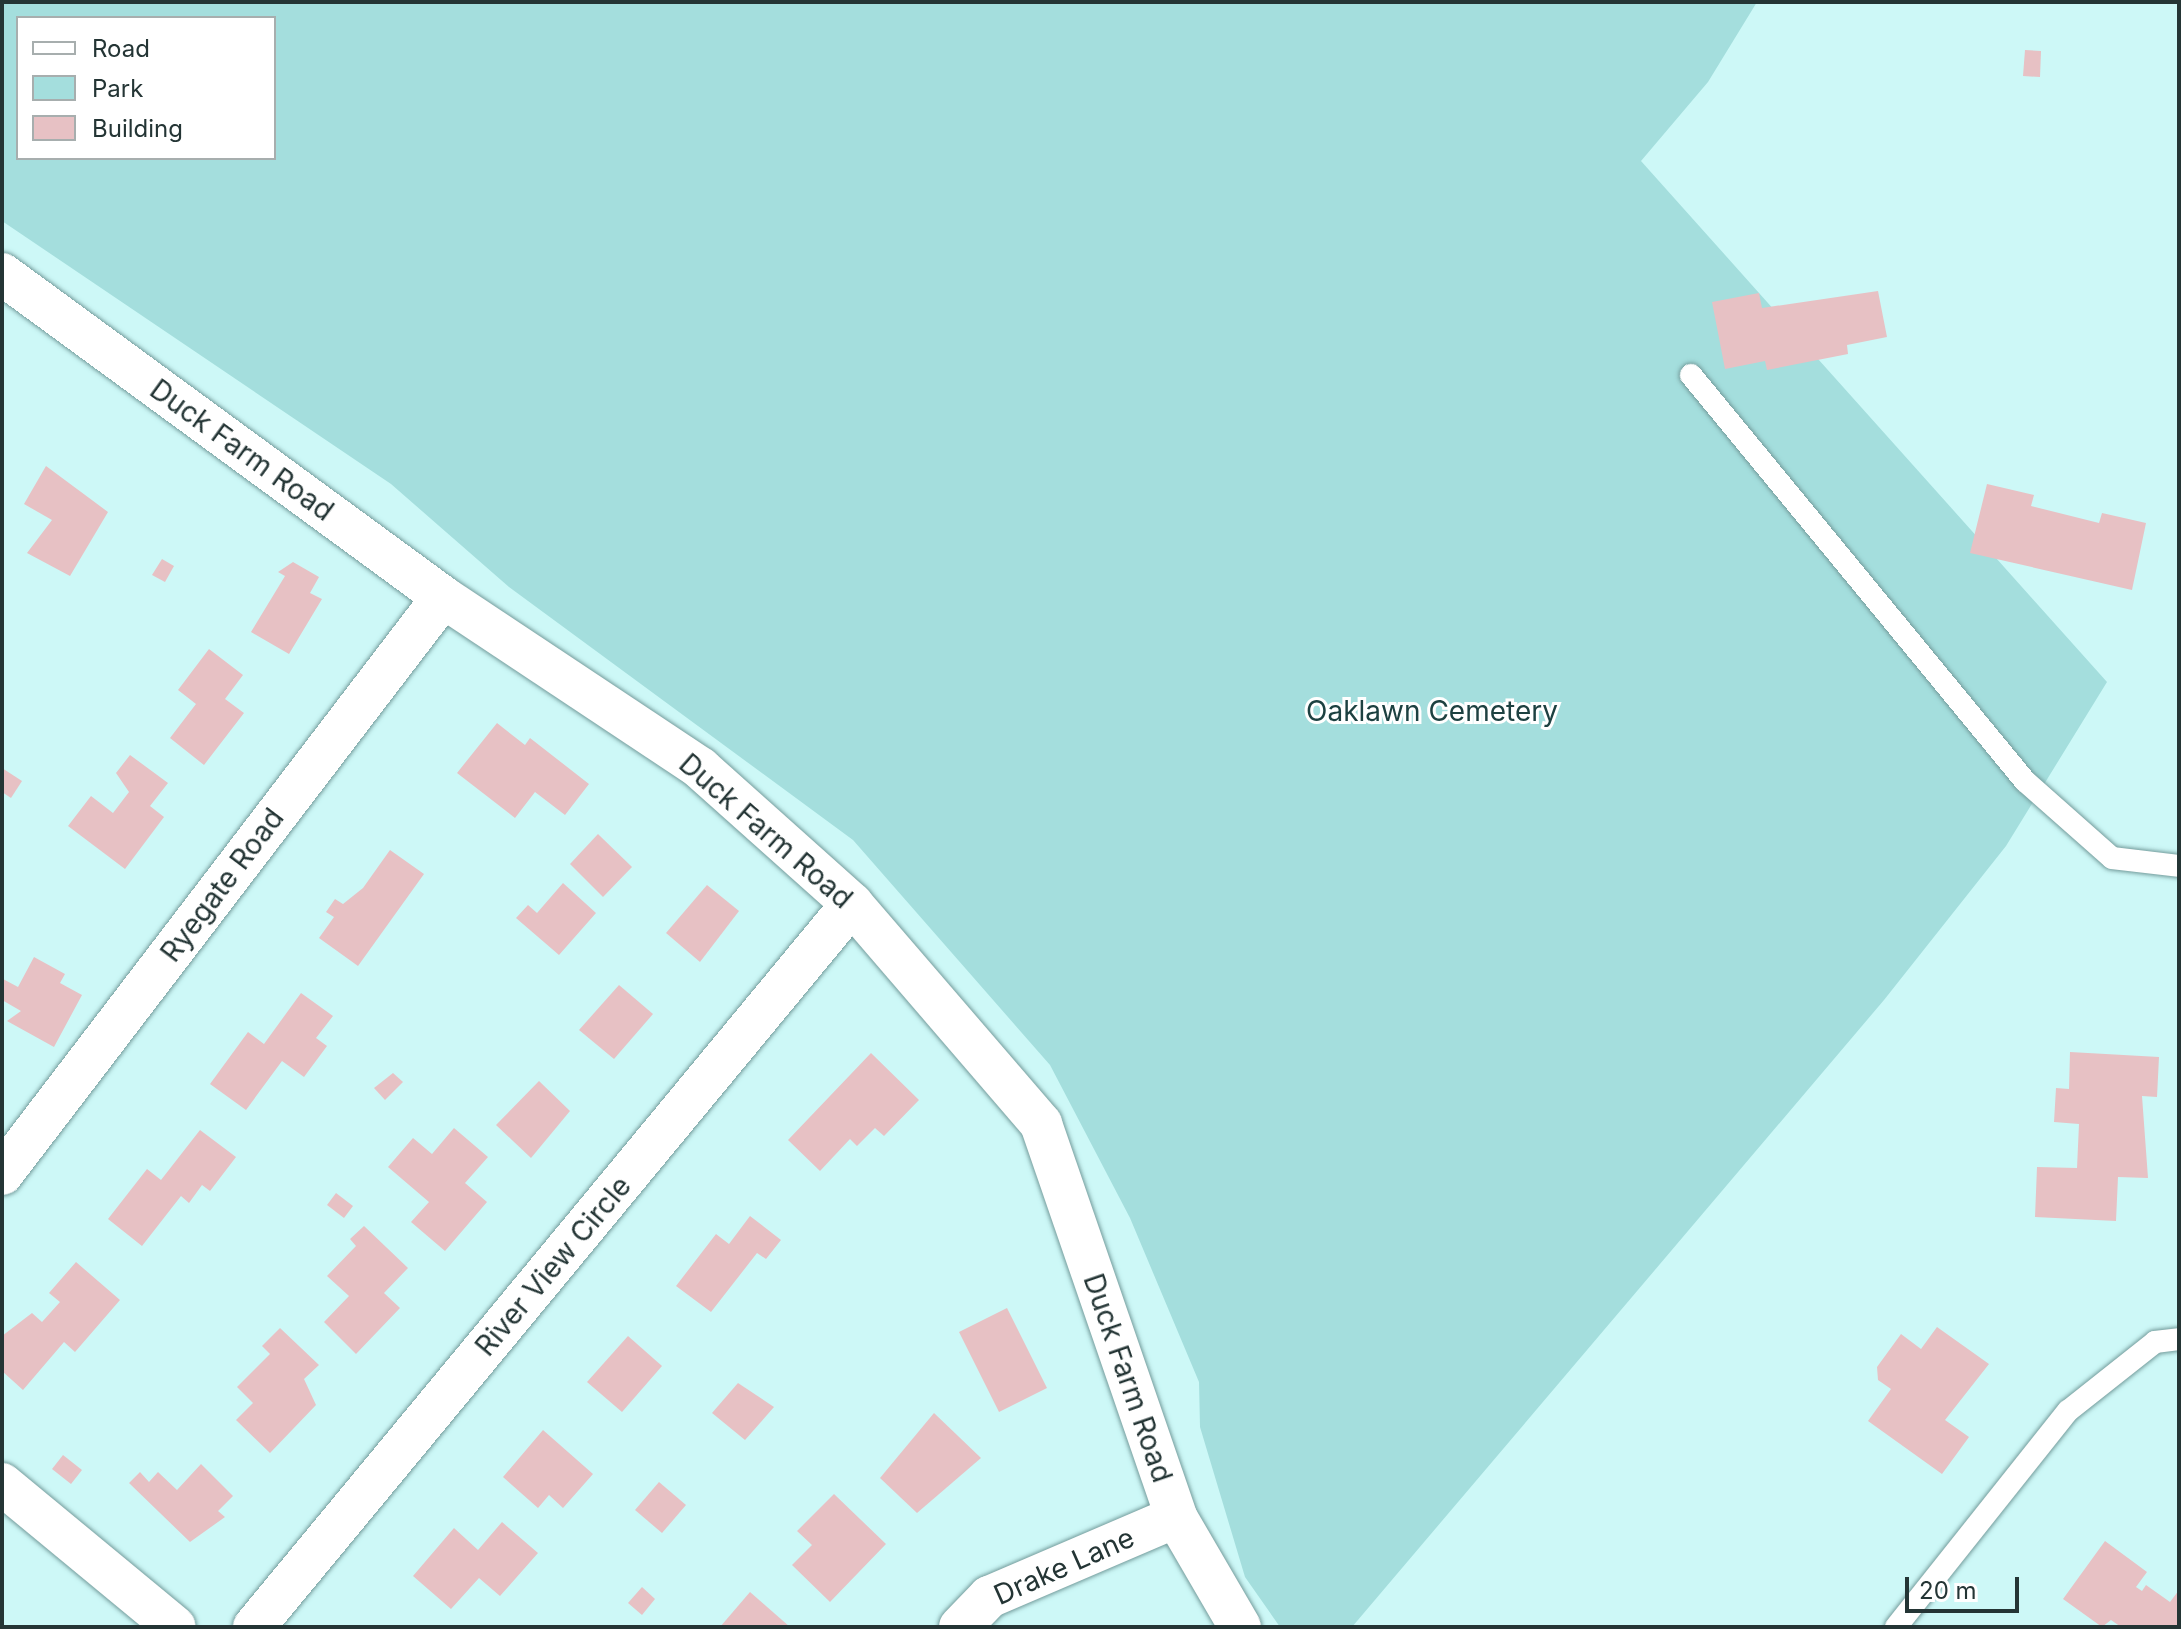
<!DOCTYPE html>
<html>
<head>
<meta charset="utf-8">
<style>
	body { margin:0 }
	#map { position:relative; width:2181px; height:1629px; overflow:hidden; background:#cdf8f7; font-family:Inter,sans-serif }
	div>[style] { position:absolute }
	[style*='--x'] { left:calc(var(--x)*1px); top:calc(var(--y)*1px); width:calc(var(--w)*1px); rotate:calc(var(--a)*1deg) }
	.green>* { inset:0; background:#a4dedd }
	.building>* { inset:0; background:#e7c1c4 }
	.roads { filter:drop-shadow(0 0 2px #749c9c) drop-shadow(0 0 2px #749c9c) }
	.lane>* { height:22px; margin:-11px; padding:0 11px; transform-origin:11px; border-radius:11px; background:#fff }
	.street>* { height:42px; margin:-21px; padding:0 21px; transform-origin:21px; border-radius:21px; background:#fff }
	span { translate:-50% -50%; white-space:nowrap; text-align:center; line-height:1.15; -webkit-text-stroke:6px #fff; paint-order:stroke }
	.street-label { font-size:28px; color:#243535 }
	.park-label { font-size:28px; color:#1d4141 }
	.frame { position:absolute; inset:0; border:4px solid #243535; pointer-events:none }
	.legend { position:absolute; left:16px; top:16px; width:260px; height:144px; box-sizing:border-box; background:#fff; border:2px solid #a7aeae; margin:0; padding:10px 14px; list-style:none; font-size:24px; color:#243535 }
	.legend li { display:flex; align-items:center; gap:16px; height:40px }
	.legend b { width:40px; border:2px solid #a7aeae }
	.scale { position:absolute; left:1905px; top:1577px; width:114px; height:36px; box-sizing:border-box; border:4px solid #243535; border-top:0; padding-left:10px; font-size:24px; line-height:28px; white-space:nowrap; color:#243535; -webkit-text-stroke:6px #fff; paint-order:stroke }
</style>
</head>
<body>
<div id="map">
	<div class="green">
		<div style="clip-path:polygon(evenodd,2px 2px,1757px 2px,1708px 82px,1641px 161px,2107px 682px,2006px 846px,1884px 1000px,1352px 1627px,1280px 1627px,1245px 1577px,1200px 1427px,1199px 1382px,1130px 1218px,1050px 1065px,853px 840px,509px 587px,391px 484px,2px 221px,2px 2px,18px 18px,274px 18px,274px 158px,18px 158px,18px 18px)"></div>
	</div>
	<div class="building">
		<div style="clip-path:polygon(2025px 50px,2041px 51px,2040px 77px,2023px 76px)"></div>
		<div style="clip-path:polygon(1878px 291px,1887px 337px,1847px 345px,1848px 354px,1767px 370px,1765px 361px,1725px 369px,1712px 302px,1759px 293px,1762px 308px)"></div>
		<div style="clip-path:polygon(46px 466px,108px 512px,70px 576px,27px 553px,52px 520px,24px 504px)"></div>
		<div style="clip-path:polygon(1987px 484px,2034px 495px,2031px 506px,2099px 523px,2102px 513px,2146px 523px,2132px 590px,1970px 553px)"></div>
		<div style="clip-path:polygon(162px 559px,174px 566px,165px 582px,152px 575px)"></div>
		<div style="clip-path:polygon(293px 562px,319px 577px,310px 593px,322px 599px,289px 654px,251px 632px,285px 576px,278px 572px)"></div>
		<div style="clip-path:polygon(209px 649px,243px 675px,225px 699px,244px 713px,204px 765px,170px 738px,196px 704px,178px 690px)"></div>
		<div style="clip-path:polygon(497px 723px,525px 745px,530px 738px,589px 784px,565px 815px,535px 792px,515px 818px,457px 773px)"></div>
		<div style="clip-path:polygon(130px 755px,168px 783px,150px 806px,164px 817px,125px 869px,68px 826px,91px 796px,113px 813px,129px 792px,116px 773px)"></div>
		<div style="clip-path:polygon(2px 768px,22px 781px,11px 798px,2px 792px)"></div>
		<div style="clip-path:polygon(598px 834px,632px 867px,603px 897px,570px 864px)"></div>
		<div style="clip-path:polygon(390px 850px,424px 874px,358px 966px,319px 938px,334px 917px,326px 912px,335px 899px,343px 904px,363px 888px)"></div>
		<div style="clip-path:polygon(563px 883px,596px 913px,559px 955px,516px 918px,528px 905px,537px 913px)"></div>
		<div style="clip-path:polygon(707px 885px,739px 911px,700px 962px,666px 933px)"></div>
		<div style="clip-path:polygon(34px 957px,65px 974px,60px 983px,82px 995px,54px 1047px,7px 1021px,21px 1011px,2px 1000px,3px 979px,18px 987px)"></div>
		<div style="clip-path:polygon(619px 985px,653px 1014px,614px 1059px,579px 1030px)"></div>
		<div style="clip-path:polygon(301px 993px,333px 1016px,316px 1038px,327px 1046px,304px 1077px,282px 1061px,246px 1110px,210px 1084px,248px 1032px,264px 1044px)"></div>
		<div style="clip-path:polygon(2070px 1052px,2159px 1057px,2157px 1097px,2142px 1096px,2148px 1178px,2118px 1177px,2116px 1221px,2035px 1217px,2037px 1167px,2077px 1168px,2079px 1124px,2054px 1122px,2056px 1088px,2069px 1089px)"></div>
		<div style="clip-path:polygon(871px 1053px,919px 1100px,884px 1136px,875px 1128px,857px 1146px,850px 1139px,820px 1171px,788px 1140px)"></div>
		<div style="clip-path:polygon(393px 1073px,403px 1082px,385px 1100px,374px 1088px)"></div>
		<div style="clip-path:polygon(539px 1081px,570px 1111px,531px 1158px,496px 1125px)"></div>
		<div style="clip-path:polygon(454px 1128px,488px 1157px,465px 1183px,487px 1202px,445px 1251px,411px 1222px,429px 1202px,388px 1167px,413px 1138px,432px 1154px)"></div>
		<div style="clip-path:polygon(200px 1130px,236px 1157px,210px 1191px,202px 1185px,189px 1203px,181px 1196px,142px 1246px,108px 1219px,147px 1169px,161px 1180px)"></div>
		<div style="clip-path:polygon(336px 1193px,353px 1206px,344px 1218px,327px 1205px)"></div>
		<div style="clip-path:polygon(750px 1216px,781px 1240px,766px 1259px,757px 1253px,711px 1312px,676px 1286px,716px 1234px,729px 1244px)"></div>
		<div style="clip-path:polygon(364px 1226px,408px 1268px,384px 1293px,400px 1308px,356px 1354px,324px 1322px,349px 1296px,327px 1276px,356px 1246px,350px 1239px)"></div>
		<div style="clip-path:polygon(76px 1262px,120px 1300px,75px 1352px,64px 1342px,23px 1390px,2px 1371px,2px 1336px,32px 1313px,42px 1322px,60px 1302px,49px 1293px)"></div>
		<div style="clip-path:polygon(1007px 1308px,1047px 1388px,999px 1412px,959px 1332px)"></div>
		<div style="clip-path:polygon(1937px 1327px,1989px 1364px,1945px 1420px,1969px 1437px,1942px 1474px,1868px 1421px,1891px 1389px,1878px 1380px,1877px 1367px,1901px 1334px,1921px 1349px)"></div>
		<div style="clip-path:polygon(280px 1328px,319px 1365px,304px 1379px,316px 1405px,270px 1453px,236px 1420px,253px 1403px,237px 1387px,270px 1354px,262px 1346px)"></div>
		<div style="clip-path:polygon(628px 1336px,662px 1366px,622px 1412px,587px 1382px)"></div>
		<div style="clip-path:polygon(738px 1383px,774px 1407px,745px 1440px,712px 1413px)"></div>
		<div style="clip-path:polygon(934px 1413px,981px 1458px,917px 1513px,880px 1478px)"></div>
		<div style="clip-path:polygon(543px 1430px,593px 1474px,563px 1508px,549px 1495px,538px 1508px,503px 1477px)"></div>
		<div style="clip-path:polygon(63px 1455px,82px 1470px,71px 1484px,52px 1469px)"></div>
		<div style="clip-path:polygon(201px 1464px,233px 1496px,218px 1511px,225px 1517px,190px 1542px,129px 1483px,140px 1472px,149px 1482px,158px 1472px,177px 1490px)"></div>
		<div style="clip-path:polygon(659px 1482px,686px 1505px,662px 1533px,635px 1510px)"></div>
		<div style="clip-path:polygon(834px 1494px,886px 1544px,830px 1602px,792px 1565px,812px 1545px,797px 1531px)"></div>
		<div style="clip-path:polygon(502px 1522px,538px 1553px,500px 1596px,479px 1578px,451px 1609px,413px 1576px,454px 1528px,478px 1550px)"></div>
		<div style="clip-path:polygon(2105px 1541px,2147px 1572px,2136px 1587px,2142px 1591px,2146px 1585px,2170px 1602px,2179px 1590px,2179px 1627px,2121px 1627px,2111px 1620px,2102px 1627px,2063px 1599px)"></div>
		<div style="clip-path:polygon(642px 1587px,655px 1599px,642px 1615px,628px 1603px)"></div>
		<div style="clip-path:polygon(750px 1592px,790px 1627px,720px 1627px)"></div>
	</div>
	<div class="roads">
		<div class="lane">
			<div style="--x:1691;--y:375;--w:526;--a:50.56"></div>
			<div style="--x:2025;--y:781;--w:116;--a:41.5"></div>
			<div style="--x:2112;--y:858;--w:67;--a:6.8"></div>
			<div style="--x:1896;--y:1627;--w:276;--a:-51.5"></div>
			<div style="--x:2068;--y:1411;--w:111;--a:-38.4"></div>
			<div style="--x:2155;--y:1342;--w:24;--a:-7"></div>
		</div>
		<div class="street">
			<div style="--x:2;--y:274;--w:547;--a:36.22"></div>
			<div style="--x:443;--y:597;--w:309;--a:33.6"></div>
			<div style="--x:700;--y:768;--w:204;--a:41.8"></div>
			<div style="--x:852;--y:904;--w:290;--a:49.3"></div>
			<div style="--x:1041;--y:1124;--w:416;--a:71"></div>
			<div style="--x:1176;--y:1517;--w:127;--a:59.8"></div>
			<div style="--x:2;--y:1174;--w:726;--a:-52.61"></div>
			<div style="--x:2;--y:1484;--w:224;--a:39.6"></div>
			<div style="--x:254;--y:1627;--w:938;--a:-50.41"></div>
			<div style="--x:960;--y:1627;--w:42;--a:-46"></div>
			<div style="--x:989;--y:1597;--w:203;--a:-23.2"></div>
		</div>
	</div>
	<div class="street-label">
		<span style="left:242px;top:450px;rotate:36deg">Duck Farm Road</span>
		<span style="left:766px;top:831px;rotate:41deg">Duck Farm Road</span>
		<span style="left:222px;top:885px;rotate:-53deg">Ryegate Road</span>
		<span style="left:553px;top:1266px;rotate:-50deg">River View Circle</span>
		<span style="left:1128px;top:1378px;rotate:71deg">Duck Farm Road</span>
		<span style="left:1064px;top:1566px;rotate:-24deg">Drake Lane</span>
	</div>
	<div class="park-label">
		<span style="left:1432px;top:711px">Oaklawn Cemetery</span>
	</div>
	<div class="frame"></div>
	<ul class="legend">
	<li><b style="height:10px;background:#fff"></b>Road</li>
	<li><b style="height:22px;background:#a4dedd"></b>Park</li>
	<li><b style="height:22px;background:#e7c1c4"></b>Building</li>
	</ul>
	<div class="scale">20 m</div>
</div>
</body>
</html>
